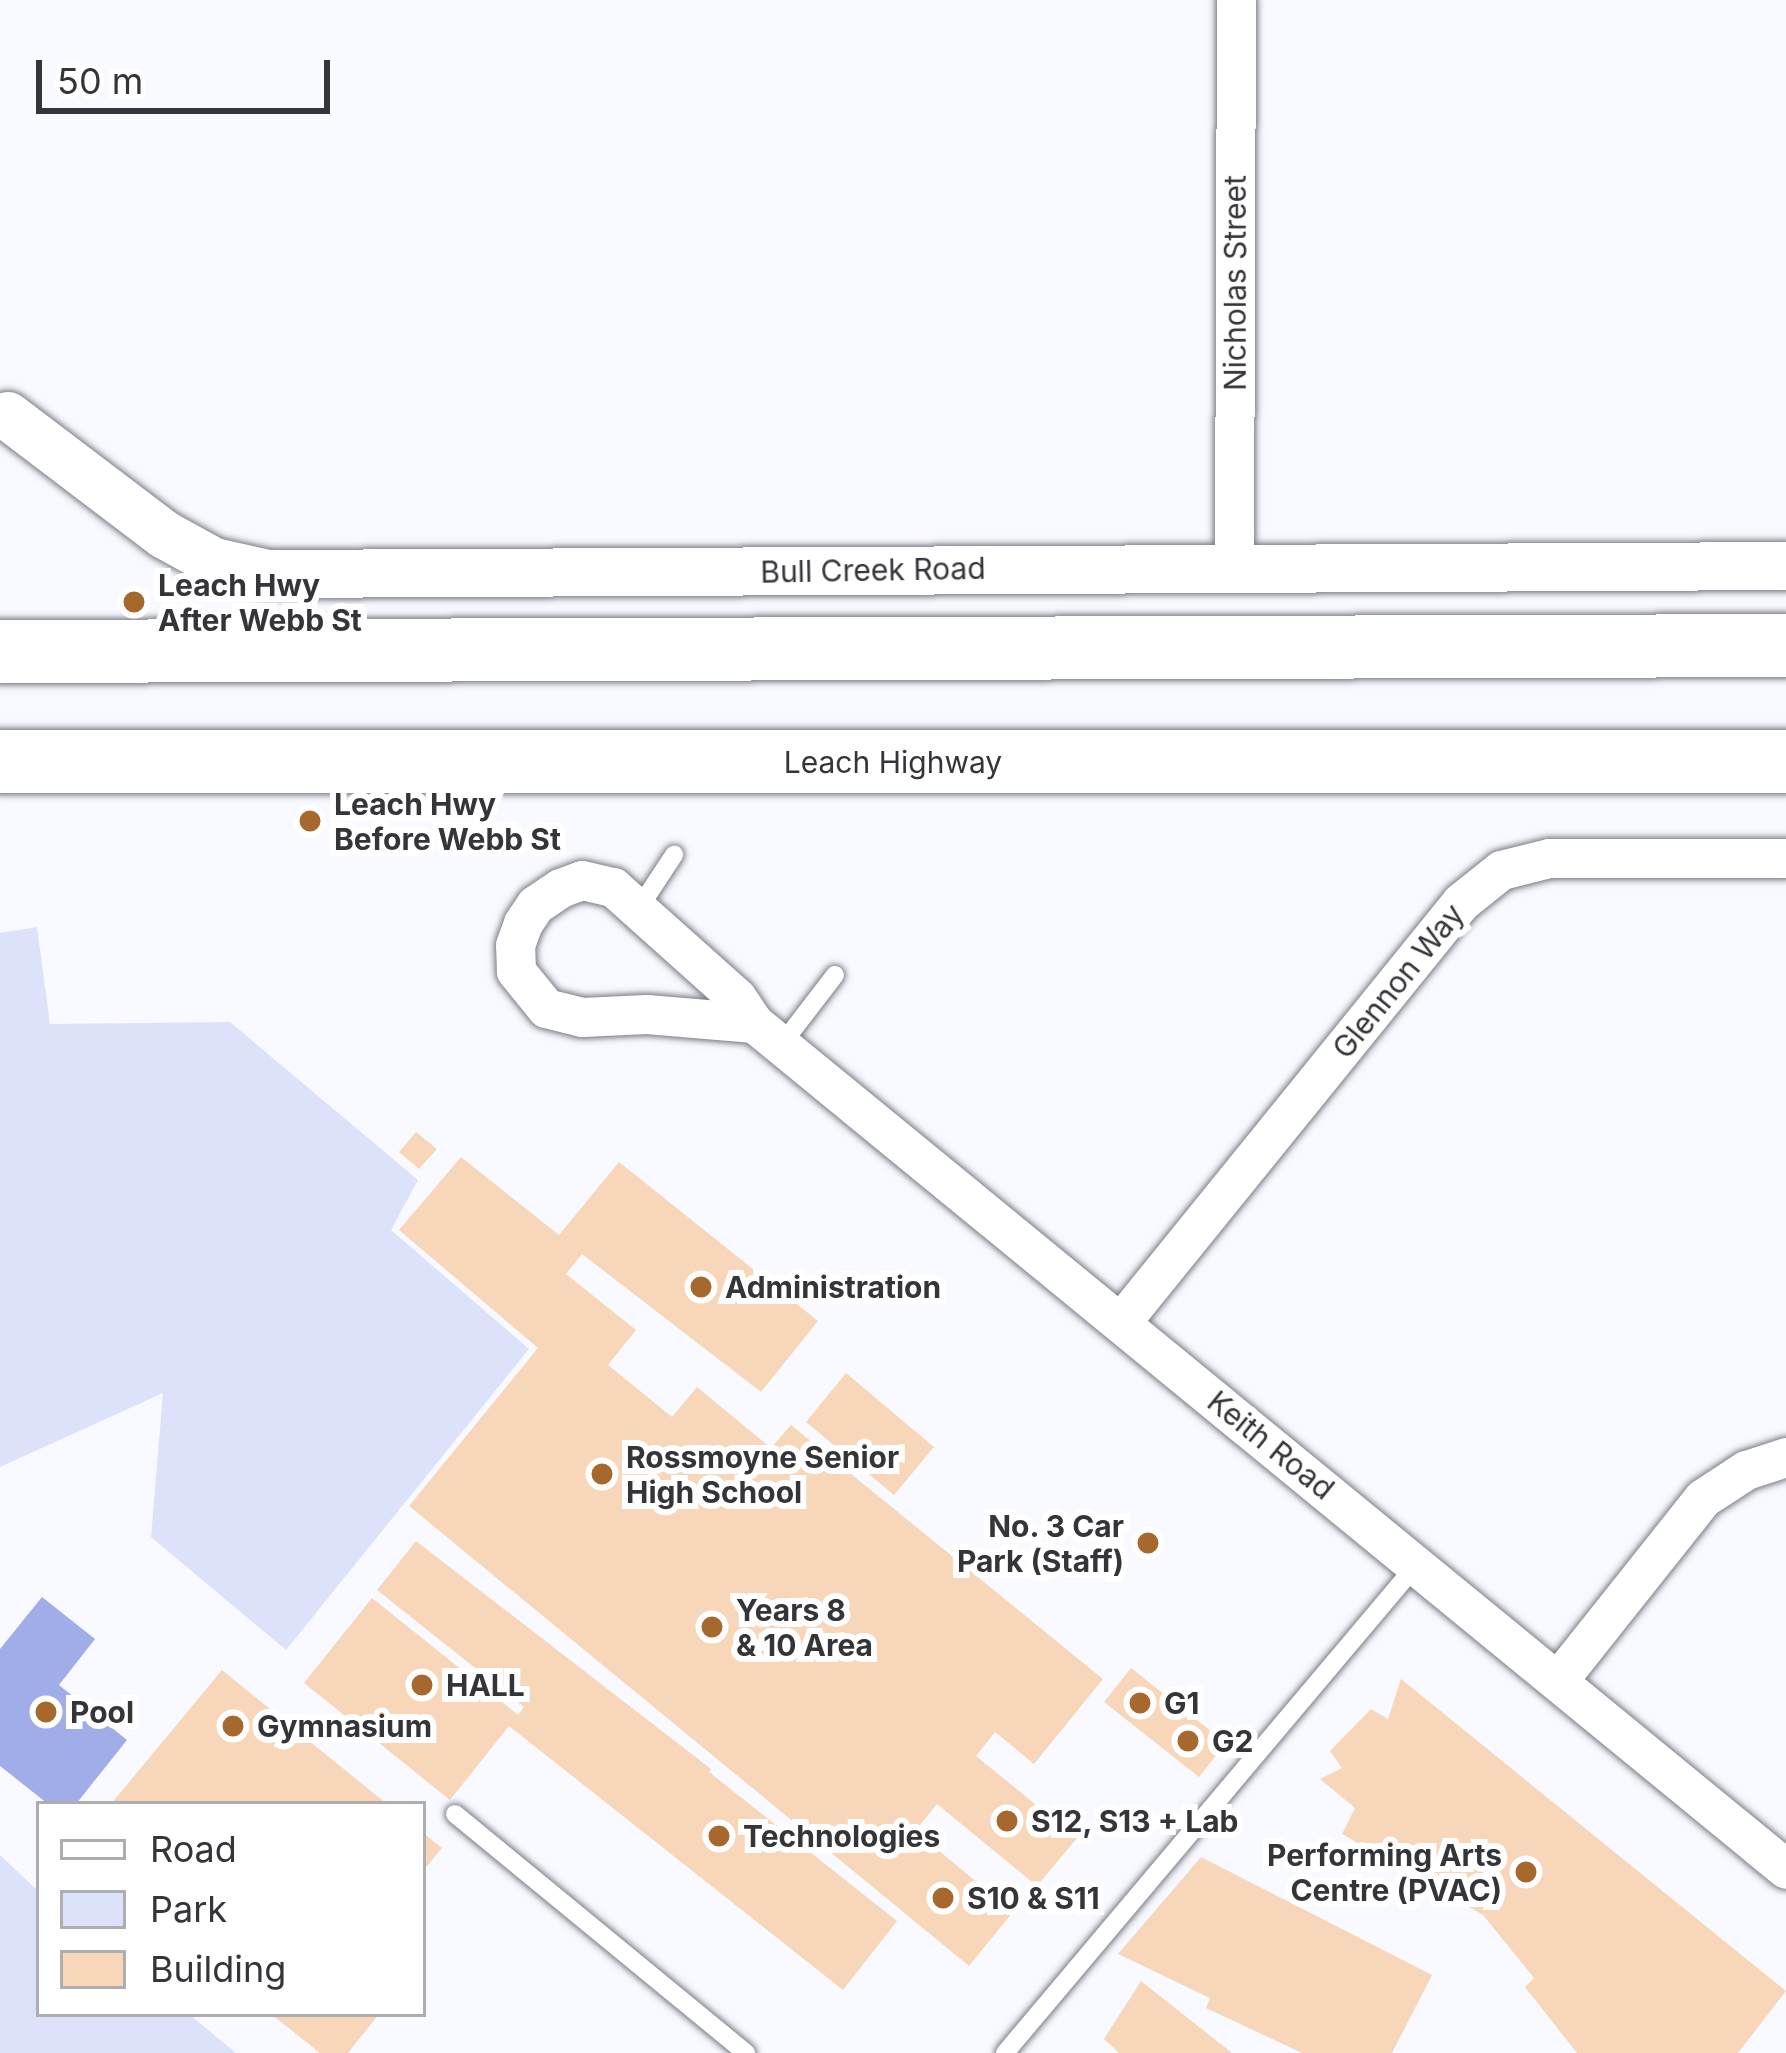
<!DOCTYPE html>
<html>
<head>
<meta charset="utf-8">
<style>
	body { margin:0 }
	#map { position:relative; width:1786px; height:2053px; overflow:hidden; background:#f9faff; font-family:Inter,sans-serif }
	div>[style] { position:absolute }
	[style*='--x'] { left:calc(var(--x)*1px); top:calc(var(--y)*1px); width:calc(var(--w)*1px); rotate:calc(var(--a)*1deg) }
	.green>* { inset:0; background:#dde2fb }
	.water>* { inset:0; background:#a1ade9 }
	.building>* { inset:0; background:#f7d6ba }
	.roads { filter:drop-shadow(0 0 3px #7b7e88) drop-shadow(0 0 3px #7b7e88) }
	.service>* { height:18px; margin:-9px; padding:0 9px; transform-origin:9px; border-radius:9px; background:#fff }
	.minor>* { height:39px; margin:-19.5px; padding:0 19.5px; transform-origin:19.5px; border-radius:19.5px; background:#fff }
	.tertiary>* { height:48px; margin:-24px; padding:0 24px; transform-origin:24px; border-radius:24px; background:#fff }
	.trunk>* { height:63px; margin:-31.5px; padding:0 31.5px; transform-origin:31.5px; border-radius:31.5px; background:#fff }
	.dots>* { width:33px; height:33px; translate:-50% -50%; box-sizing:border-box; border:6px solid #fff; border-radius:50% }
	span { translate:-50% -50%; white-space:nowrap; text-align:center; line-height:1.15; -webkit-text-stroke:12px #fff; paint-order:stroke }
	.street-label { font-size:30px; color:#343539 }
	.poi-label { font-size:30px; color:#343539; font-weight:700 }
	.left { translate:0 -50%; text-align:left }
	.right { translate:-100% -50%; text-align:right }
	.legend { position:absolute; left:36px; top:1801px; width:390px; height:216px; box-sizing:border-box; background:#fff; border:3px solid #aeaeb0; margin:0; padding:15px 21px; list-style:none; font-size:36px; color:#343539 }
	.legend li { display:flex; align-items:center; gap:24px; height:60px }
	.legend b { width:60px; border:3px solid #aeaeb0 }
	.scale { position:absolute; left:36px; top:60px; width:294px; height:54px; box-sizing:border-box; border:6px solid #343539; border-top:0; padding-left:15px; font-size:36px; line-height:42px; white-space:nowrap; color:#343539; -webkit-text-stroke:9px #fff; paint-order:stroke }
</style>
</head>
<body>
<div id="map">
	<div class="green">
		<div style="clip-path:polygon(37px 927px,50px 1024px,230px 1022px,418px 1180px,391px 1230px,529px 1349px,286px 1650px,151px 1537px,163px 1393px,0 1467px,0 933px)"></div>
		<div style="clip-path:polygon(0 1855px,39px 1892px,39px 2014px,189px 2014px,236px 2053px,0 2053px)"></div>
	</div>
	<div class="water">
		<div style="clip-path:polygon(42px 1597px,95px 1639px,59px 1685px,127px 1740px,76px 1804px,48px 1804px,0 1766px,0 1649px)"></div>
	</div>
	<div class="building">
		<div style="clip-path:polygon(416px 1132px,437px 1149px,419px 1169px,399px 1152px)"></div>
		<div style="clip-path:polygon(461px 1157px,559px 1235px,619px 1162px,818px 1321px,761px 1392px,582px 1254px,566px 1274px,636px 1330px,608px 1365px,672px 1417px,697px 1387px,771px 1448px,791px 1425px,1103px 1679px,1034px 1764px,995px 1732px,976px 1756px,1077px 1838px,1037px 1886px,937px 1804px,915px 1831px,1013px 1912px,969px 1966px,409px 1506px,538px 1348px,399px 1230px)"></div>
		<div style="clip-path:polygon(846px 1373px,934px 1447px,894px 1495px,806px 1422px)"></div>
		<div style="clip-path:polygon(416px 1541px,711px 1769px,709px 1772px,897px 1921px,843px 1990px,509px 1726px,450px 1800px,304px 1683px,372px 1598px,518px 1715px,524px 1707px,377px 1590px)"></div>
		<div style="clip-path:polygon(1131px 1668px,1226px 1743px,1199px 1777px,1104px 1702px)"></div>
		<div style="clip-path:polygon(222px 1670px,361px 1783px,387px 1804px,111px 1804px)"></div>
		<div style="clip-path:polygon(1401px 1679px,1786px 1991px,1738px 2053px,1577px 2053px,1525px 1987px,1534px 1978px,1483px 1915px,1342px 1834px,1355px 1808px,1320px 1779px,1342px 1768px,1330px 1751px,1371px 1709px,1388px 1719px)"></div>
		<div style="clip-path:polygon(423px 1833px,442px 1848px,423px 1871px)"></div>
		<div style="clip-path:polygon(1201px 1857px,1432px 1975px,1392px 2053px,1302px 2053px,1206px 2008px,1210px 1998px,1118px 1954px)"></div>
		<div style="clip-path:polygon(1141px 1981px,1232px 2053px,1119px 2053px,1104px 2039px)"></div>
		<div style="clip-path:polygon(271px 2014px,379px 2014px,348px 2053px,320px 2053px)"></div>
	</div>
	<div class="roads">
		<div class="service">
			<div style="--x:639;--y:908;--w:64;--a:-56.6"></div>
			<div style="--x:782;--y:1044;--w:87;--a:-52.5"></div>
			<div style="--x:455;--y:1814;--w:377;--a:39.4"></div>
			<div style="--x:1005;--y:2053;--w:639;--a:-49.88"></div>
		</div>
		<div class="minor">
			<div style="--x:1234;--y:566;--w:566;--a:-89.8"></div>
			<div style="--x:754;--y:1023;--w:108;--a:-175.2"></div>
			<div style="--x:646;--y:1014;--w:64;--a:177.3"></div>
			<div style="--x:582;--y:1017;--w:37;--a:-166"></div>
			<div style="--x:546;--y:1008;--w:48;--a:-129"></div>
			<div style="--x:516;--y:971;--w:26;--a:-92"></div>
			<div style="--x:515;--y:945;--w:23;--a:-70"></div>
			<div style="--x:523;--y:923;--w:22;--a:-56"></div>
			<div style="--x:535;--y:905;--w:30;--a:-34"></div>
			<div style="--x:560;--y:888;--w:23;--a:-20"></div>
			<div style="--x:582;--y:880;--w:32;--a:13"></div>
			<div style="--x:613;--y:887;--w:166;--a:41.8"></div>
			<div style="--x:737;--y:998;--w:30;--a:56"></div>
			<div style="--x:754;--y:1023;--w:1334;--a:39.34"></div>
			<div style="--x:1121;--y:1322;--w:540;--a:-51.01"></div>
			<div style="--x:1461;--y:902;--w:51;--a:-38.7"></div>
			<div style="--x:1501;--y:870;--w:49;--a:-14"></div>
			<div style="--x:1549;--y:858;--w:237;--a:0"></div>
			<div style="--x:1559;--y:1679;--w:231;--a:-51.5"></div>
			<div style="--x:1703;--y:1498;--w:51;--a:-33.1"></div>
			<div style="--x:1746;--y:1470;--w:42;--a:-18"></div>
		</div>
		<div class="tertiary">
			<div style="--x:8;--y:416;--w:197;--a:37.2"></div>
			<div style="--x:165;--y:535;--w:56;--a:28.9"></div>
			<div style="--x:214;--y:562;--w:55;--a:12.5"></div>
			<div style="--x:268;--y:574;--w:1518;--a:-0.3"></div>
		</div>
		<div class="trunk">
			<div style="--x:0;--y:651;--w:1786;--a:-0.19"></div>
			<div style="--x:0;--y:761;--w:1786;--a:0"></div>
		</div>
	</div>
	<div class="dots">
		<div style="left:134px;top:602px;background:#a6682d"></div>
		<div style="left:310px;top:821px;background:#a6682d"></div>
		<div style="left:701px;top:1287px;background:#a6682d"></div>
		<div style="left:602px;top:1474px;background:#a6682d"></div>
		<div style="left:1148px;top:1543px;background:#a6682d"></div>
		<div style="left:712px;top:1627px;background:#a6682d"></div>
		<div style="left:422px;top:1685px;background:#a6682d"></div>
		<div style="left:1140px;top:1703px;background:#a6682d"></div>
		<div style="left:46px;top:1712px;background:#a6682d"></div>
		<div style="left:233px;top:1726px;background:#a6682d"></div>
		<div style="left:1188px;top:1741px;background:#a6682d"></div>
		<div style="left:1007px;top:1821px;background:#a6682d"></div>
		<div style="left:719px;top:1836px;background:#a6682d"></div>
		<div style="left:1526px;top:1872px;background:#a6682d"></div>
		<div style="left:943px;top:1898px;background:#a6682d"></div>
	</div>
	<div class="street-label">
		<span style="left:1235px;top:283px;rotate:-90deg">Nicholas Street</span>
		<span style="left:873px;top:570px;rotate:-1deg">Bull Creek Road</span>
		<span style="left:893px;top:762px">Leach Highway</span>
		<span style="left:1398px;top:981px;rotate:-51deg">Glennon Way</span>
		<span style="left:1271px;top:1445px;rotate:39deg">Keith Road</span>
	</div>
	<div class="poi-label">
		<span class="left" style="left:158px;top:602px">Leach Hwy<br>After Webb St</span>
		<span class="left" style="left:334px;top:821px">Leach Hwy<br>Before Webb St</span>
		<span class="left" style="left:725px;top:1287px">Administration</span>
		<span class="left" style="left:626px;top:1474px">Rossmoyne Senior<br>High School</span>
		<span class="right" style="left:1124px;top:1543px">No. 3 Car<br>Park (Staff)</span>
		<span class="left" style="left:736px;top:1627px">Years 8<br>&amp; 10 Area</span>
		<span class="left" style="left:446px;top:1685px">HALL</span>
		<span class="left" style="left:1164px;top:1703px">G1</span>
		<span class="left" style="left:70px;top:1712px">Pool</span>
		<span class="left" style="left:257px;top:1726px">Gymnasium</span>
		<span class="left" style="left:1212px;top:1741px">G2</span>
		<span class="left" style="left:1031px;top:1821px">S12, S13 + Lab</span>
		<span class="left" style="left:743px;top:1836px">Technologies</span>
		<span class="right" style="left:1502px;top:1872px">Performing Arts<br>Centre (PVAC)</span>
		<span class="left" style="left:967px;top:1898px">S10 &amp; S11</span>
	</div>
	<ul class="legend">
	<li><b style="height:15px;background:#fff"></b>Road</li>
	<li><b style="height:33px;background:#dde2fb"></b>Park</li>
	<li><b style="height:33px;background:#f7d6ba"></b>Building</li>
	</ul>
	<div class="scale">50 m</div>
</div>
</body>
</html>
